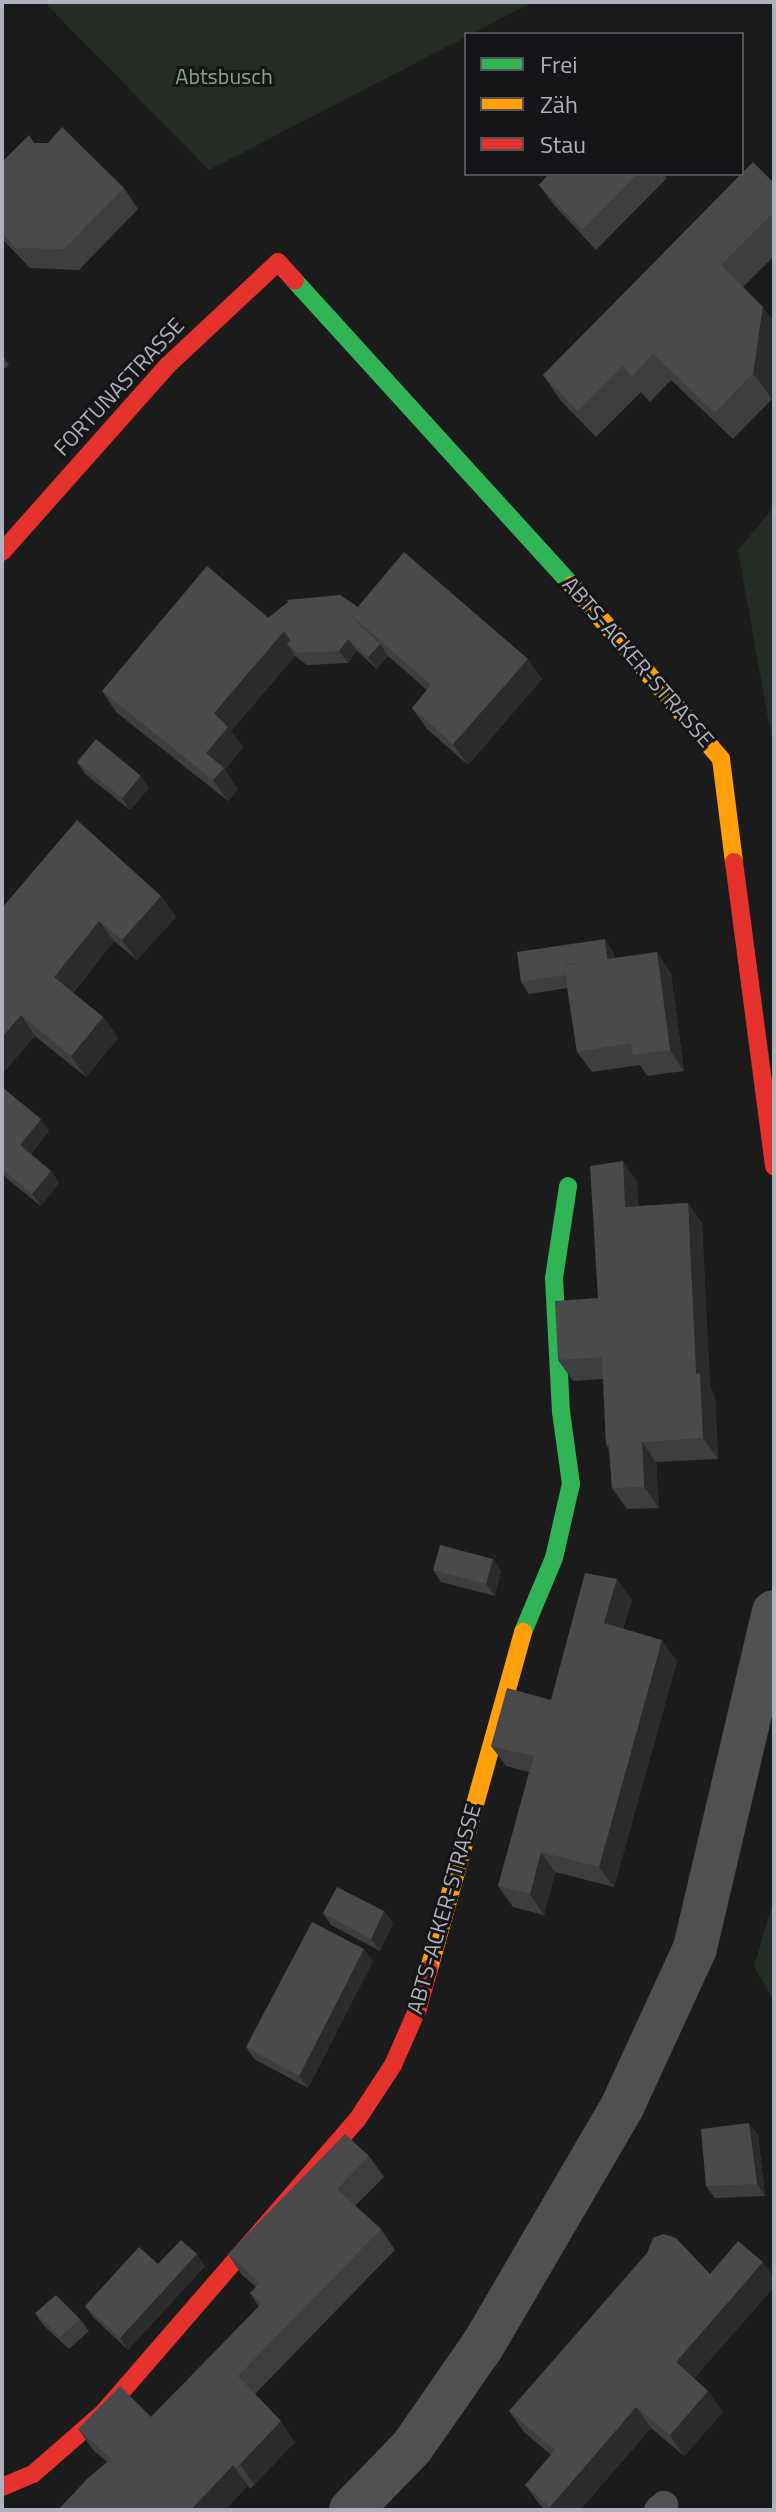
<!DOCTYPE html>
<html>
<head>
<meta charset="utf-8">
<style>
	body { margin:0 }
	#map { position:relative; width:776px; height:2512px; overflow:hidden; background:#1b1b1b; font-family:"Titillium Web",sans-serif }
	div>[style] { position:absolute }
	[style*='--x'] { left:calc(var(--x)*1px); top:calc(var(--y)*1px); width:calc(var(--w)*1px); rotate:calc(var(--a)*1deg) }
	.green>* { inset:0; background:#252b25 }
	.lane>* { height:28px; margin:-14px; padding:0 14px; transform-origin:14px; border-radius:14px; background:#505053 }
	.street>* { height:44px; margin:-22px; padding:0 22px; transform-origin:22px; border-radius:22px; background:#505053 }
	.fast>* { height:18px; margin:-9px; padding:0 9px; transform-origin:9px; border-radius:9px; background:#30b455 }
	.slow>* { height:18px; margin:-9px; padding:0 9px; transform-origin:9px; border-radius:9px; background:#ff9f0a }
	.jam>* { height:18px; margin:-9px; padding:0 9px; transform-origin:9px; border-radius:9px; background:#e5322d }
	.wall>* { inset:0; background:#3d3e3f }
	.shaded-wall>* { inset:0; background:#2b2b2b }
	.building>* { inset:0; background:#4a4a4c }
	span { translate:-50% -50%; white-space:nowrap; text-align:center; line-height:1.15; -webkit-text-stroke:6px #151517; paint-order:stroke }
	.park-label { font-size:22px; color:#87a388 }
	.street-label { font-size:22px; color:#aeb2ba }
	.frame { position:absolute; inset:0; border:4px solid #aeb2ba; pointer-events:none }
	.legend { position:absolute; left:464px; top:32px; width:280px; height:144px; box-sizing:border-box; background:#151517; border:2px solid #525458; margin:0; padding:10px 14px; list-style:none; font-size:24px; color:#aeb2ba }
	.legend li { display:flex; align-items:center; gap:16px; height:40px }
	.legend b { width:40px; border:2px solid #525458 }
</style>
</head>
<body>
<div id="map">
	<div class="green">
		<div style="clip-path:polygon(44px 2px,533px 2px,209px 170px)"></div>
		<div style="clip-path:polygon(774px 507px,774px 752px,738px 550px)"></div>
		<div style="clip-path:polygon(774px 1899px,774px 2002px,754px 1966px)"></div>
	</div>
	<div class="lane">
		<div style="--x:658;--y:2510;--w:8;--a:-40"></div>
	</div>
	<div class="street">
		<div style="--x:351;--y:2510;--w:88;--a:-45.9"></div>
		<div style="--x:412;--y:2447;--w:124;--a:-55.2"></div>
		<div style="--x:483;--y:2345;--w:276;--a:-59.7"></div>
		<div style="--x:622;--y:2107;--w:175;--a:-65.3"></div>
		<div style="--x:695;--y:1948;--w:345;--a:-76.8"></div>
	</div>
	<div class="fast">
		<div style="--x:295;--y:281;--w:411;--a:47.7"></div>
		<div style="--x:523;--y:1632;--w:80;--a:-67.3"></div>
		<div style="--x:554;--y:1558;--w:76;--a:-77.1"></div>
		<div style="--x:571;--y:1484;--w:73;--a:-97.9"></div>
		<div style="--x:561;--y:1412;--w:134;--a:-93"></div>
		<div style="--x:554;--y:1278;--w:93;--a:-81.3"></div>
	</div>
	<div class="slow">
		<div style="--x:572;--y:585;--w:229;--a:49.4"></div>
		<div style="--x:721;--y:759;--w:104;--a:82.8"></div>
		<div style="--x:429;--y:1969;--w:350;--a:-74.4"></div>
	</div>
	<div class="jam">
		<div style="--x:2;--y:552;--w:249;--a:-48.4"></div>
		<div style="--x:167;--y:366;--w:152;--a:-43.1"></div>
		<div style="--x:278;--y:262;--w:25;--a:48"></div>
		<div style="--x:734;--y:862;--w:307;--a:82.5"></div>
		<div style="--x:2;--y:2487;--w:34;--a:-23"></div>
		<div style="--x:33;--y:2474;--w:93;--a:-41.1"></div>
		<div style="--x:103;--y:2413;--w:388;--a:-49.1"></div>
		<div style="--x:357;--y:2120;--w:66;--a:-56.8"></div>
		<div style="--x:393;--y:2065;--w:62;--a:-66.3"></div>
		<div style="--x:418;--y:2008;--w:41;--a:-74.2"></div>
	</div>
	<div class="wall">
		<div style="clip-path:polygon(34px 143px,124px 188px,138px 209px,79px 270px,30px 268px,2px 239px,2px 162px)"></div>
		<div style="clip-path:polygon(549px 174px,664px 174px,667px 178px,596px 250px,554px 205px,539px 185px)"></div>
		<div style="clip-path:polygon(774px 183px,774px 256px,743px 287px,772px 399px,733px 439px,671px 380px,650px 402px,641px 392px,596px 437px,561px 401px,543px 375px)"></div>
		<div style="clip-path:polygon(2px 355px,9px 365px,2px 371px)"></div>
		<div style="clip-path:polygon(358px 607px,528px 659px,542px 679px,468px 765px,427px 729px,412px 708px,427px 690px,387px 655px,388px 656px,377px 669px,357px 651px,348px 663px,307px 665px,295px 656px,231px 731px,243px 747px,225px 770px,238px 789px,228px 801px,116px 712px,102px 691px,268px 618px)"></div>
		<div style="clip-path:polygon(77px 762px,149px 788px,130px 810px,85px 774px)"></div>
		<div style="clip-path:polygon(161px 896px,176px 917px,137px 960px,114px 941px,73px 993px,103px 1017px,118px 1038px,86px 1077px,35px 1036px,2px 1074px,2px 908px)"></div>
		<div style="clip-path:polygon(613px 951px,614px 958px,671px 973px,684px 1071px,647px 1076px,640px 1065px,592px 1072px,577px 1052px,567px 988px,529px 994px,521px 982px)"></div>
		<div style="clip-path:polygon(2px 1087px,49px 1131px,31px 1154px,51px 1171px,59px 1183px,41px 1206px,6px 1178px,2px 1172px)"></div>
		<div style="clip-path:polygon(623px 1161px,637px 1182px,638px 1206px,688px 1203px,702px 1224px,710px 1388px,715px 1395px,718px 1459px,656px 1462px,659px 1508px,627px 1509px,612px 1488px,609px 1450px,606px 1444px,603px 1379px,573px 1381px,558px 1360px,598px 1298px)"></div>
		<div style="clip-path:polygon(493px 1559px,501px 1571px,495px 1596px,441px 1582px,433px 1570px)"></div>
		<div style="clip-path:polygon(632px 1600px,623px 1629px,677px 1661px,614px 1887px,555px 1872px,544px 1915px,513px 1907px,498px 1886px,529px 1772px,506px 1766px,491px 1746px,551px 1700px)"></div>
		<div style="clip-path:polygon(384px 1911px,393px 1923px,380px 1951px,331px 1925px,323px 1913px)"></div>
		<div style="clip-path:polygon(373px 1961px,308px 2088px,254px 2059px,246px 2047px)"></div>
		<div style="clip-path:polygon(758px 2135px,765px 2196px,715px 2198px,706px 2186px)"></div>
		<div style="clip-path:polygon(369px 2156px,384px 2177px,355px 2206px,381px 2229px,395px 2250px,255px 2394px,295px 2442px,250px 2489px,248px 2486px,107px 2462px,93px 2450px,78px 2429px,151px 2417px,259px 2307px,250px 2293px,256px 2287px,242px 2275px,228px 2254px)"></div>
		<div style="clip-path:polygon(158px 2264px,205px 2266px,128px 2350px,94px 2318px,85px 2306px)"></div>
		<div style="clip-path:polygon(710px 2274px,774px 2278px,774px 2287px,694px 2378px,723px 2412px,684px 2456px,651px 2428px,580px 2510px,545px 2510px,540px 2505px,525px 2485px,551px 2455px,524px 2432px,509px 2411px)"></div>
		<div style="clip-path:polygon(35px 2313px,80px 2319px,89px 2331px,69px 2349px,43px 2325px)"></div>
	</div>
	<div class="shaded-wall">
		<div style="clip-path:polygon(763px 307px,774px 322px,774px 383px,772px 399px,753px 373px)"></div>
		<div style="clip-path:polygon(284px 631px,298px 652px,287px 644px,295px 656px,231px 731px,243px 747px,225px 770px,238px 789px,228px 801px,213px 780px,206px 753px,214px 713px)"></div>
		<div style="clip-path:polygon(348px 639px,357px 651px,348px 663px,339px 651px)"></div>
		<div style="clip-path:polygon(380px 644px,388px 656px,377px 669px,368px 657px)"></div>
		<div style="clip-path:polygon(528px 659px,542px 679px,468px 765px,453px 744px)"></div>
		<div style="clip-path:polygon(141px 776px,149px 788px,130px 810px,122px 798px)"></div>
		<div style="clip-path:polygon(161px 896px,176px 917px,137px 960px,122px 940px)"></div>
		<div style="clip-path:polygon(99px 921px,114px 941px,68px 998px,54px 977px)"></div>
		<div style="clip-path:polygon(605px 939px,613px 951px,617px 980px,608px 968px)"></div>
		<div style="clip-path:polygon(657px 952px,671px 973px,684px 1071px,670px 1050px)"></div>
		<div style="clip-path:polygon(21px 1015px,35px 1036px,2px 1074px,2px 1037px)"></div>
		<div style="clip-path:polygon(103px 1017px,118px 1038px,86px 1077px,71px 1056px)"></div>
		<div style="clip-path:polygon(41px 1119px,49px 1131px,28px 1157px,20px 1145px)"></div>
		<div style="clip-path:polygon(623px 1161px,637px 1182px,640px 1228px,625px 1207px)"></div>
		<div style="clip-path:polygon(51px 1171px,59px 1183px,41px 1206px,32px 1194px)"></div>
		<div style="clip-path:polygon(688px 1203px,702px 1224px,710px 1388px,715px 1395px,718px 1459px,703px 1438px,696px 1373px)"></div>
		<div style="clip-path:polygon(642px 1442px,656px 1462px,659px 1508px,644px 1487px)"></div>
		<div style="clip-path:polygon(493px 1559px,501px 1571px,495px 1596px,486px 1584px)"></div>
		<div style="clip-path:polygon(617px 1579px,632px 1600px,618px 1644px,604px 1623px)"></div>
		<div style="clip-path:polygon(662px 1640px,677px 1661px,614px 1887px,599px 1867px)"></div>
		<div style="clip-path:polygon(541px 1852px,555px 1872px,544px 1915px,530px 1894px)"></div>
		<div style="clip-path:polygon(384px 1911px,393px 1923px,380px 1951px,371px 1939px)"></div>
		<div style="clip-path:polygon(364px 1949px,373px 1961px,308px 2088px,299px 2076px)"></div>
		<div style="clip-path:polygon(749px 2123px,758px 2135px,765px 2196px,757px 2184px)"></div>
		<div style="clip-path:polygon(197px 2254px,205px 2266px,128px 2350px,120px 2338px)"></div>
		<div style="clip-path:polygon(763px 2262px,774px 2278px,774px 2287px,690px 2383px,676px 2362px)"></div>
		<div style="clip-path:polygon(708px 2391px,723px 2412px,684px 2456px,670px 2435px)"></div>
		<div style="clip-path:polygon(636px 2407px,651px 2428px,580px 2510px,552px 2510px,550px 2507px)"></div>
		<div style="clip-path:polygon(281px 2421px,295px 2442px,254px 2485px,240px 2464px)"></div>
		<div style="clip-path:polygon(233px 2465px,248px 2486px,225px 2510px,191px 2510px)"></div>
	</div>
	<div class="building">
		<div style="clip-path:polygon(62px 127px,124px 188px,64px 249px,16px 248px,2px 233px,2px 162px,29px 135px,34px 143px,48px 143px)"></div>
		<div style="clip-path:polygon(753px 162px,774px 183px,774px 212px,721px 265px,763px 307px,753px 373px,715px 413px,653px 354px,632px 376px,623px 366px,578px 411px,543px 375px)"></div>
		<div style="clip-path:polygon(549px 174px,637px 174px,582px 230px,539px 185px)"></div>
		<div style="clip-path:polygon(404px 552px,528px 659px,453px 744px,412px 708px,431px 685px,351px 615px)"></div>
		<div style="clip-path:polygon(207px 566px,284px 631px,214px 713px,228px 727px,206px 753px,224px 768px,213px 780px,102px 691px)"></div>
		<div style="clip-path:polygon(340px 595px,358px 607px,351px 615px,358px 624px,380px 644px,368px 657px,348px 639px,339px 651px,298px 653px,287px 644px,290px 640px,284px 631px,268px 618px,288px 602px,287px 600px)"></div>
		<div style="clip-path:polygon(96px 739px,141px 776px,122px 798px,77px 762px)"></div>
		<div style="clip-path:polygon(77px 820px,161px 896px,122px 940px,99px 921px,54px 977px,103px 1017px,71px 1056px,21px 1015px,2px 1037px,2px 908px)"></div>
		<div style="clip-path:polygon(605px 939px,607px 959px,564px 965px,565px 975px,521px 982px,517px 952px)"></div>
		<div style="clip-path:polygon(657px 952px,670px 1050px,633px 1055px,631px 1043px,577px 1052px,564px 965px)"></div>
		<div style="clip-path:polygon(2px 1087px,41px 1119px,20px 1145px,51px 1171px,32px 1194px,2px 1169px)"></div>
		<div style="clip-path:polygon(623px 1161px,625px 1207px,688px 1203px,696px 1373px,700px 1374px,703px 1438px,642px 1442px,644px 1487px,612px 1488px,609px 1443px,606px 1444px,602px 1357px,558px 1360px,555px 1301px,598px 1298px,590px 1166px)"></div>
		<div style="clip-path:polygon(440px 1545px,493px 1559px,486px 1584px,433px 1570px)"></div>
		<div style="clip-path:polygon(585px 1573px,617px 1579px,604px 1623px,662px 1640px,599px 1867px,541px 1852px,530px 1894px,498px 1886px,534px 1756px,491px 1746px,507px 1688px,551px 1700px)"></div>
		<div style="clip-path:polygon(337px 1887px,384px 1911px,371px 1939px,323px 1913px)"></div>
		<div style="clip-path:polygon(312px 1922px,364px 1949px,299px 2076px,246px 2047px)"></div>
		<div style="clip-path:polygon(749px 2123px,757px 2184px,706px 2186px,701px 2129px)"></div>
		<div style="clip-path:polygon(345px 2134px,369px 2156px,337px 2189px,381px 2229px,238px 2376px,281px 2421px,240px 2464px,236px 2468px,233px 2465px,191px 2510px,58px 2510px,88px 2478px,111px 2459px,78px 2429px,120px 2386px,151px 2417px,262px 2303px,250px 2293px,260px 2283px,228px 2254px)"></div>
		<div style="clip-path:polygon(663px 2234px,676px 2238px,710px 2274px,738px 2241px,763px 2262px,676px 2362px,708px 2391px,670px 2435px,636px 2407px,550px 2507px,525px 2485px,555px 2450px,509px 2411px,647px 2253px,653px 2238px)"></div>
		<div style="clip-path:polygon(181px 2240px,197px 2254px,120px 2338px,85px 2306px,139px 2247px,158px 2264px)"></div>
		<div style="clip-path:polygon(56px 2295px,80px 2319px,60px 2337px,35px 2313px)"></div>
	</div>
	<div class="park-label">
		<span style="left:224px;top:77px">Abtsbusch</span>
	</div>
	<div class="street-label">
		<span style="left:119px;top:387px;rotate:-47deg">FORTUNASTRASSE</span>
		<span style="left:638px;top:662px;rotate:49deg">ABTS-ACKER-STRASSE</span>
		<span style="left:444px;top:1909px;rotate:-74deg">ABTS-ACKER-STRASSE</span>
	</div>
	<div class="frame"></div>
	<ul class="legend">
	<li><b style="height:10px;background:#30b455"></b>Frei</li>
	<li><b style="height:10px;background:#ff9f0a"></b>Zäh</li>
	<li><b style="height:10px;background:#e5322d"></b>Stau</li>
	</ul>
</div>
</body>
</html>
